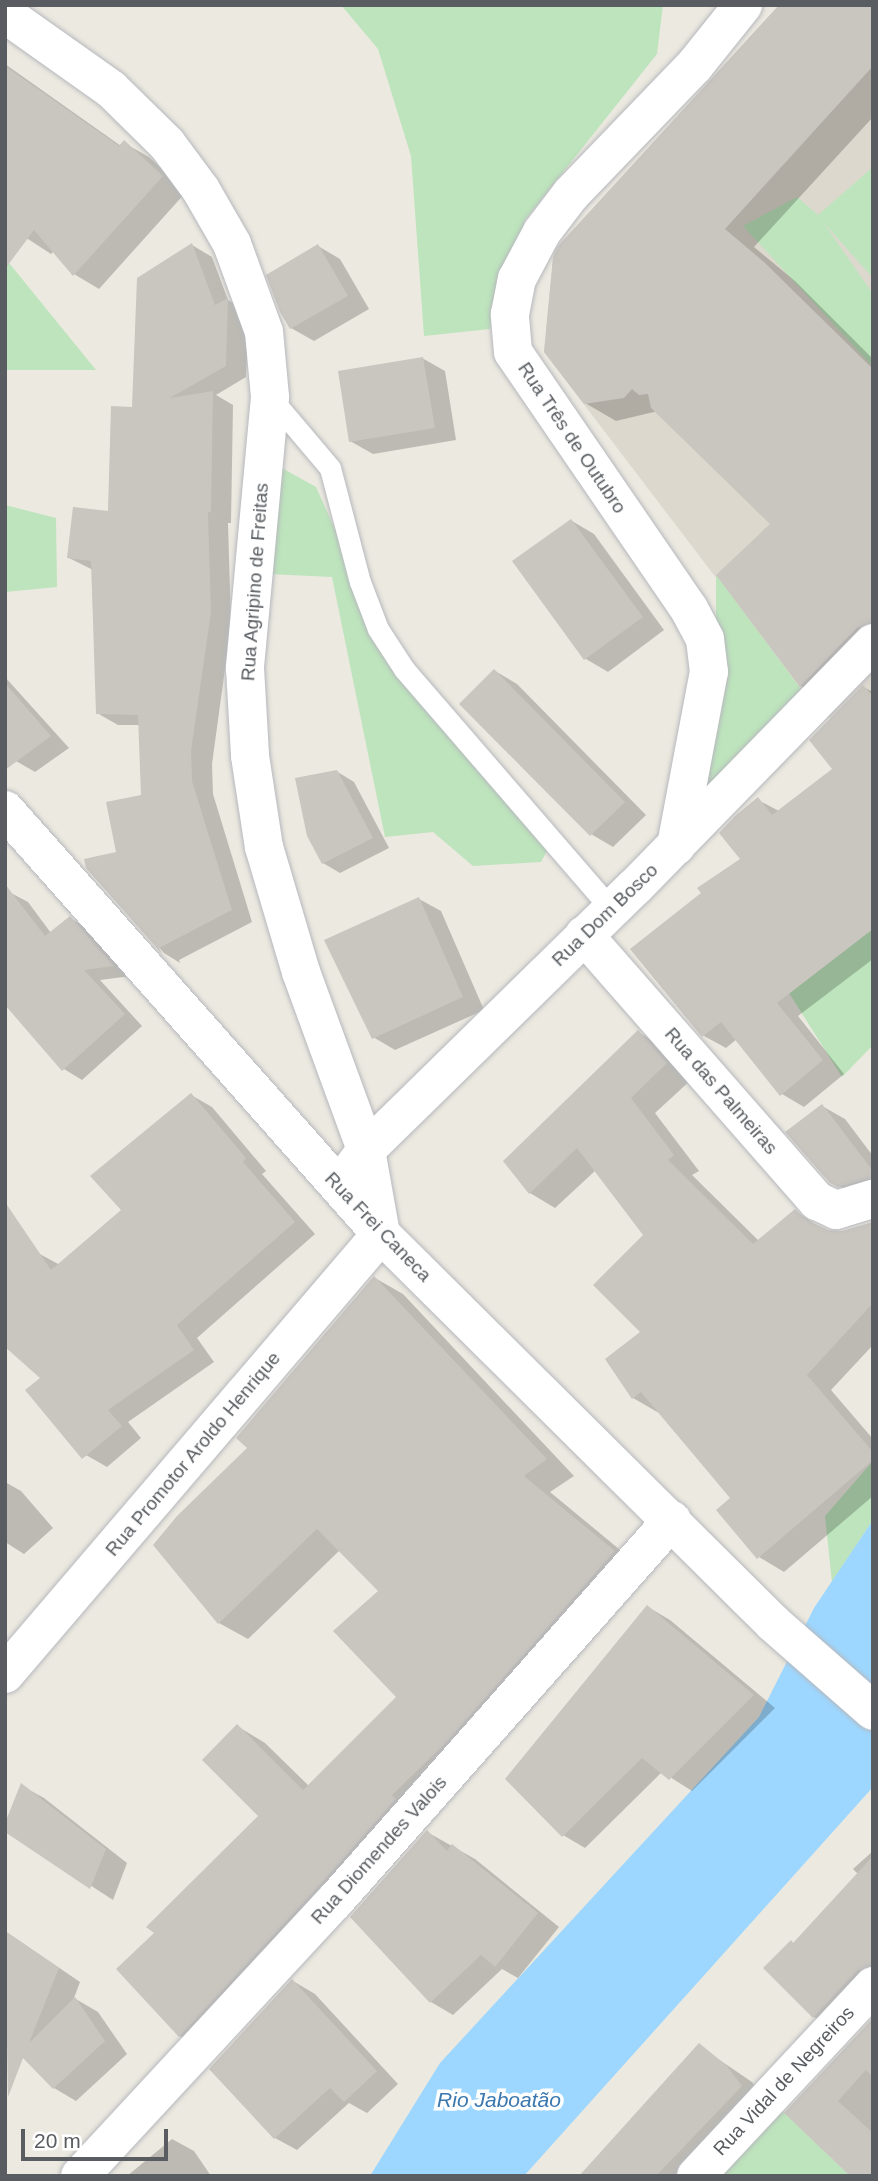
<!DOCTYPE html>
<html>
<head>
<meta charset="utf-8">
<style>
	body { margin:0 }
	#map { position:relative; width:878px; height:2181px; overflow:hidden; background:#ece9e0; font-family:Arial,sans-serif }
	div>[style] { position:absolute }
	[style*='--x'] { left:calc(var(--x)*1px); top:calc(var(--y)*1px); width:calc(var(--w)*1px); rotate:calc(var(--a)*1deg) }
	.education>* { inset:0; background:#dcd8ce }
	.green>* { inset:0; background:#bde4bc }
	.water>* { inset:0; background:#9dd7ff }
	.shadow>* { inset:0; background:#0003 }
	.building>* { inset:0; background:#c9c5bf }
	.roads { filter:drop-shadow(0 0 2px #b6b8bd) drop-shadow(0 0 2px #b6b8bd) }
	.lane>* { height:21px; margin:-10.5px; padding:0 10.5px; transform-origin:10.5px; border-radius:10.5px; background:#fff }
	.street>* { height:38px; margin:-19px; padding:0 19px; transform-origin:19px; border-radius:19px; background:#fff }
	.secondary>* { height:38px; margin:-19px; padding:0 19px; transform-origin:19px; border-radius:19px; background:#fff }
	span { translate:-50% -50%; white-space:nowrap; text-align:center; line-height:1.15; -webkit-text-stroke:7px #fff; paint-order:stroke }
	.street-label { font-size:19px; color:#595d61 }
	.water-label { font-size:21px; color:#3b78af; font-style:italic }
	.frame { position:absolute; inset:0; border:7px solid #595d61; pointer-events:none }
	.scale { position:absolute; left:21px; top:2129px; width:147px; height:32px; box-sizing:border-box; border:4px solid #595d61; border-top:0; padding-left:9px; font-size:21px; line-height:24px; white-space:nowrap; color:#595d61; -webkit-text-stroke:5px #fff; paint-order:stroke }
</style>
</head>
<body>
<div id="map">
	<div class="education">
		<div style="clip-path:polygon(873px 5px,873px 696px,864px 687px,831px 719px,816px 709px,544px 352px,554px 250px,700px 96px)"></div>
	</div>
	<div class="green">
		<div style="clip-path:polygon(341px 5px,663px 5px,657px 54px,525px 220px,490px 329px,424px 336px,411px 156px,378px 49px)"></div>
		<div style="clip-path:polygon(873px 167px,873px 278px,823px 222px,873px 294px,873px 367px,743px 226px,797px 197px,818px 215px)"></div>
		<div style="clip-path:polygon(5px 258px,96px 370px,5px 370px)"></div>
		<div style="clip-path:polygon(280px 467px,316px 487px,406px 687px,548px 849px,541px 862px,473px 866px,433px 832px,385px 837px,332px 577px,268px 574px)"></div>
		<div style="clip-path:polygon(5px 505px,56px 518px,57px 587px,5px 592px)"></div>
		<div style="clip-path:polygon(716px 575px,806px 696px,722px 781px,698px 783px,716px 657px)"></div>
		<div style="clip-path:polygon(873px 903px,873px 1045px,842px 1077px,789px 993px)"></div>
		<div style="clip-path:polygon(873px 1461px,873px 1520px,832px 1582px,825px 1516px)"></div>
		<div style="clip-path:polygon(776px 2105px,850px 2176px,709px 2176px)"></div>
	</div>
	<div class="water">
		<div style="clip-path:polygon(873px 1520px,873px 1787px,524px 2176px,370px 2176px,440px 2063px,759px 1717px,814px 1608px)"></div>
	</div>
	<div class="shadow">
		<div style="clip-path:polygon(873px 5px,873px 117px,754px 247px,795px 281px,873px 359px,873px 661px,831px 703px,801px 686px,773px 524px,658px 411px,616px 421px,585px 403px)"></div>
		<div style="clip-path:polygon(5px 64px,121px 146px,124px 143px,149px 157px,187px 191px,99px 289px,74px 274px,54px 251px,51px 254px,5px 224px)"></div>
		<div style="clip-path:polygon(192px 245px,212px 257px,228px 300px,249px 312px,246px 377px,216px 395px,233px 405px,231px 523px,228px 523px,231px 625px,212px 764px,213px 794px,252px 922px,179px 960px,180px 963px,164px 953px,87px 867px,118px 853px,143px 796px,140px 725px,118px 725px,97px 713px,93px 570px,69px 558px,110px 513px,133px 408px)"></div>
		<div style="clip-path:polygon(318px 246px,340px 259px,369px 309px,314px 341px,291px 328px)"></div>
		<div style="clip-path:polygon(422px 358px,445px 371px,456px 440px,373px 454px,350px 441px)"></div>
		<div style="clip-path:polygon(572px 521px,594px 534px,664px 630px,608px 672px,586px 659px)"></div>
		<div style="clip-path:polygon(495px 671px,517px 684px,646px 815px,613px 847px,591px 834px)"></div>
		<div style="clip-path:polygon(5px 677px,69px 748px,35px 772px,16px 761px,5px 746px)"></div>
		<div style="clip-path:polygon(863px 687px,873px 692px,873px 959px,798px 1016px,844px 1074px,804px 1107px,782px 1094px,737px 1039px,726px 1048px,704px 1036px,758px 800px,779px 811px,835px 769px)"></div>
		<div style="clip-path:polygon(336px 771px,354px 782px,389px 848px,340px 873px,323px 863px)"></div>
		<div style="clip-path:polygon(9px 892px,28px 902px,51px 933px,70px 918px,89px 929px,131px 976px,100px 980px,142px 1026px,82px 1080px,64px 1069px)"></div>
		<div style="clip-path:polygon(419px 899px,441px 911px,484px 1010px,395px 1050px,373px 1037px)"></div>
		<div style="clip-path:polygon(638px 1032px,664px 1047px,692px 1079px,655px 1113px,699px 1171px,692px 1175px,759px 1241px,795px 1211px,827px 1232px,842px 1233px,873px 1224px,873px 1345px,831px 1390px,873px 1439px,873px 1496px,784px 1572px,759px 1557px,732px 1498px,659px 1413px,633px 1398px,643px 1332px,645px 1235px,596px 1170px,555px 1208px,530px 1193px,506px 1161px)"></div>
		<div style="clip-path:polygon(191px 1095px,212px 1107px,266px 1171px,262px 1174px,315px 1234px,197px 1338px,214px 1362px,128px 1422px,141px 1438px,107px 1467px,86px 1455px,38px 1253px,60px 1265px,123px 1211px)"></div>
		<div style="clip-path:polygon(822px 1106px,845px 1119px,873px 1156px,873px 1196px,855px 1195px,832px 1182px)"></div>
		<div style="clip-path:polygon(375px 1278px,403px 1294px,574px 1476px,550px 1492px,642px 1568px,208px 2052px,180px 2036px,157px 1933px,261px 1816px,237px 1726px,265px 1743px,309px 1786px,399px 1697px,381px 1591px,340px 1550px,248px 1639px,219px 1623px,155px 1545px,249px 1448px)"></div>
		<div style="clip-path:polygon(5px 1482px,21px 1491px,53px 1528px,24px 1554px,5px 1542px)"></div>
		<div style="clip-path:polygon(648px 1607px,670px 1620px,775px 1708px,692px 1791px,662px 1772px,585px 1848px,563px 1835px)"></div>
		<div style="clip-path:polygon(22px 1786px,44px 1798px,127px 1863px,113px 1900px,5px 1830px)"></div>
		<div style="clip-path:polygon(427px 1832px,475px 1859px,559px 1927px,518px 1978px,502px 1969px,453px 2015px,431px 2002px)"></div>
		<div style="clip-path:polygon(873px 1851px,873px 2002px,842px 2033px,814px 2017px,765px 1968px,794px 1944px,858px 1874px,853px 1869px)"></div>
		<div style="clip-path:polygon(5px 1931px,80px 1982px,74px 1998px,98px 2012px,127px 2054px,76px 2101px,54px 2088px,8px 2039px,5px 2044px)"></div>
		<div style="clip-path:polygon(293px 1981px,315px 1994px,398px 2084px,367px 2113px,349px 2103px,297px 2150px,275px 2138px)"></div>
		<div style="clip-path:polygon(873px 2021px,873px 2176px,787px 2113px)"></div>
		<div style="clip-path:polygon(699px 2046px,752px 2082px,765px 2101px,694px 2176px,581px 2176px)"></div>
		<div style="clip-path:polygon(172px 2139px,194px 2151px,211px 2176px,127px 2176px)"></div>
	</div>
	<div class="building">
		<div style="clip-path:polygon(779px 5px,873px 5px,873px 66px,725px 229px,764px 262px,873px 369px,873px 622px,857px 628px,800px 687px,716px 575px,770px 524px,651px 408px,648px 394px,639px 395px,632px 389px,624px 398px,584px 404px,544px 352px,553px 257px,560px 244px)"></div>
		<div style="clip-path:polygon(5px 66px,119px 146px,124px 140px,163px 176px,73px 276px,34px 230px,5px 269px)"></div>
		<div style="clip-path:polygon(192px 243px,215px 305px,228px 298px,226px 366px,170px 398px,213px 391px,211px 512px,208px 512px,211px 612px,191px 751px,192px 781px,232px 910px,159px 948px,163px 955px,86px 868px,84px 859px,116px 852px,106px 802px,141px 795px,138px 715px,96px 714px,91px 561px,67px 558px,73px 507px,108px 511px,111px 406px,132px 407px,137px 278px)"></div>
		<div style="clip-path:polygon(318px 244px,348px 296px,290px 329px,280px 312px,266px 275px)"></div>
		<div style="clip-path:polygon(423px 357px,435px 428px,349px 442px,338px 371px)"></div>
		<div style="clip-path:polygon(571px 519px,643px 617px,584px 660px,512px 561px)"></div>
		<div style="clip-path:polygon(494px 669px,625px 802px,590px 836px,459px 704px)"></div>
		<div style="clip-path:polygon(5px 683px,51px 736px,5px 770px)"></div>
		<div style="clip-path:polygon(863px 685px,873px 696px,873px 929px,777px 1003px,823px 1060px,780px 1096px,721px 1022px,702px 1037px,630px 949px,701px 893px,697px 888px,740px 859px,719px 833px,735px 816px,758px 797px,772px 815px,832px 769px,809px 740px)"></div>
		<div style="clip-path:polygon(337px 770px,373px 838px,322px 864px,307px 836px,295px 778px)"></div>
		<div style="clip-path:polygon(5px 884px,45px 936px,70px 916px,114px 966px,84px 970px,125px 1014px,62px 1071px,5px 1005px)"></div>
		<div style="clip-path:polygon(419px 897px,463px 997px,372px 1039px,324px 940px)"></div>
		<div style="clip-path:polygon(638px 1030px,667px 1063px,631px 1098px,674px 1155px,668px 1160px,753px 1244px,795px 1209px,807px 1220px,828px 1230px,842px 1231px,873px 1222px,873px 1303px,807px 1375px,873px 1452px,873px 1460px,757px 1559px,716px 1510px,730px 1498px,641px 1392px,632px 1399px,605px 1359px,640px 1332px,593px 1285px,643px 1235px,577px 1148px,529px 1194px,503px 1161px)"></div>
		<div style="clip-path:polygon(191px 1093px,246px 1158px,243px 1162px,295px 1222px,177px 1325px,194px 1350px,108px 1410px,122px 1426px,82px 1459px,25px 1390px,40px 1378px,5px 1347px,5px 1202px,51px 1270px,121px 1210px,90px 1176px)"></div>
		<div style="clip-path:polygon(822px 1104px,873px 1171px,873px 1178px,838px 1187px,830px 1183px,785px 1132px)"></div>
		<div style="clip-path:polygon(374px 1276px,547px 1459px,524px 1476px,615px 1551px,445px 1744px,392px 1795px,396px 1799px,318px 1887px,179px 2037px,116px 1969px,154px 1933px,146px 1927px,258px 1816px,202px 1760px,237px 1724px,303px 1790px,396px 1697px,333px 1631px,378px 1591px,317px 1529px,218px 1624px,153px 1545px,177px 1516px,247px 1448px,236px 1438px)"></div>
		<div style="clip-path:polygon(647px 1605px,754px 1695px,669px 1780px,642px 1758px,562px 1837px,505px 1779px)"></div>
		<div style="clip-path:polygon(21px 1783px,106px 1849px,90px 1889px,5px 1832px,5px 1823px)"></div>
		<div style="clip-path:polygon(427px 1830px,447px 1851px,452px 1844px,538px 1913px,495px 1967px,481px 1955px,430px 2003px,350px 1917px)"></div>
		<div style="clip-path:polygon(873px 1856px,873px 1965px,857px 1971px,813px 2018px,763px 1968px,791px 1940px,793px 1943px)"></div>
		<div style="clip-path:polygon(5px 1931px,59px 1968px,29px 2043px,75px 1997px,105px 2041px,53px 2089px,23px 2058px,8px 2097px)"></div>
		<div style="clip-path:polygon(292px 1979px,377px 2071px,344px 2102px,330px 2088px,274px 2139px,209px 2069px)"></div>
		<div style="clip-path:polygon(873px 2018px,873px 2077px,866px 2070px,838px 2101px,873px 2133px,873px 2176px,850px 2176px,784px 2113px)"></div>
		<div style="clip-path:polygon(699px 2043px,727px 2066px,742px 2086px,656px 2176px,579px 2176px)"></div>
	</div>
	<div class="roads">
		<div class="lane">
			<div style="--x:270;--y:397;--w:93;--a:49.8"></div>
			<div style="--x:330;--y:468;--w:118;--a:75.3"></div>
			<div style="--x:360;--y:582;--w:50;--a:69"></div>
			<div style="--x:378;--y:629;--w:48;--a:57"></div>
			<div style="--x:404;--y:669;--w:317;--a:49.2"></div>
		</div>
		<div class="street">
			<div style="--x:5;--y:14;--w:130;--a:35.3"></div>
			<div style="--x:111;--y:89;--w:78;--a:44.5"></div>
			<div style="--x:167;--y:144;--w:57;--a:53.5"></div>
			<div style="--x:201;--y:190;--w:62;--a:60.1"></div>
			<div style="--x:232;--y:244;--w:94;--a:70"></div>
			<div style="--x:264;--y:332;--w:65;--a:84.7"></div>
			<div style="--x:270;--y:397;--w:272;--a:95.3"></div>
			<div style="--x:245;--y:668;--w:88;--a:86.7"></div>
			<div style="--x:250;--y:756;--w:92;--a:81.3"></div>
			<div style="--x:264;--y:847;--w:130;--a:73.5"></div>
			<div style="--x:301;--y:972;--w:189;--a:69.9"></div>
			<div style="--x:366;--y:1150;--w:85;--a:79.9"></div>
			<div style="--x:676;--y:846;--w:177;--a:-79.3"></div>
			<div style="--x:709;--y:672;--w:33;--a:-97"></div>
			<div style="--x:705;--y:639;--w:34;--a:-118"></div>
			<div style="--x:689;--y:609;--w:311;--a:-124.4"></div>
			<div style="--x:513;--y:352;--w:38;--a:-95"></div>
			<div style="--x:510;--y:314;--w:36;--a:-79"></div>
			<div style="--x:517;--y:279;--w:53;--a:-62"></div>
			<div style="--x:542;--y:232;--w:48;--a:-52.7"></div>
			<div style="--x:571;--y:194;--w:179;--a:-46.1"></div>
			<div style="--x:695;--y:65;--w:77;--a:-51.3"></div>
			<div style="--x:584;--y:935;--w:354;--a:48.8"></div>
			<div style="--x:817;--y:1201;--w:21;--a:25"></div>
			<div style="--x:836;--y:1210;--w:39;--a:-17"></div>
			<div style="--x:352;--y:1169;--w:24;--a:-54"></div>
			<div style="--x:366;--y:1150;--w:376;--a:-44.4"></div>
			<div style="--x:635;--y:887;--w:341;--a:-45.7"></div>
			<div style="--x:80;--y:2176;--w:374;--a:-47.2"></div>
			<div style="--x:334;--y:1902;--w:510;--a:-48.5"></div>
			<div style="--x:696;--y:2176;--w:260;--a:-47"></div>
		</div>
		<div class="secondary">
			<div style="--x:5;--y:810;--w:567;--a:48.43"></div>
			<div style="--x:381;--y:1234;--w:552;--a:44.78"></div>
			<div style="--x:773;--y:1623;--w:133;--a:41.3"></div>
			<div style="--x:5;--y:1674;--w:579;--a:-49.48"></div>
		</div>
	</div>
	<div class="street-label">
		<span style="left:572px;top:438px;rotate:56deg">Rua Três de Outubro</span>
		<span style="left:255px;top:582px;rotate:-86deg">Rua Agripino de Freitas</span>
		<span style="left:605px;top:915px;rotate:-44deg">Rua Dom Bosco</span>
		<span style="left:721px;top:1091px;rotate:49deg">Rua das Palmeiras</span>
		<span style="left:378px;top:1227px;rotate:46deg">Rua Frei Caneca</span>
		<span style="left:193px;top:1454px;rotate:-50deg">Rua Promotor Aroldo Henrique</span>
		<span style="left:379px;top:1850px;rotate:-48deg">Rua Diomendes Valois</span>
		<span style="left:784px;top:2081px;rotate:-47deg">Rua Vidal de Negreiros</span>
	</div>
	<div class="water-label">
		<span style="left:499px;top:2100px">Rio Jaboatão</span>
	</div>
	<div class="frame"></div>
	<div class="scale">20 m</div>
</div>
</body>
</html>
